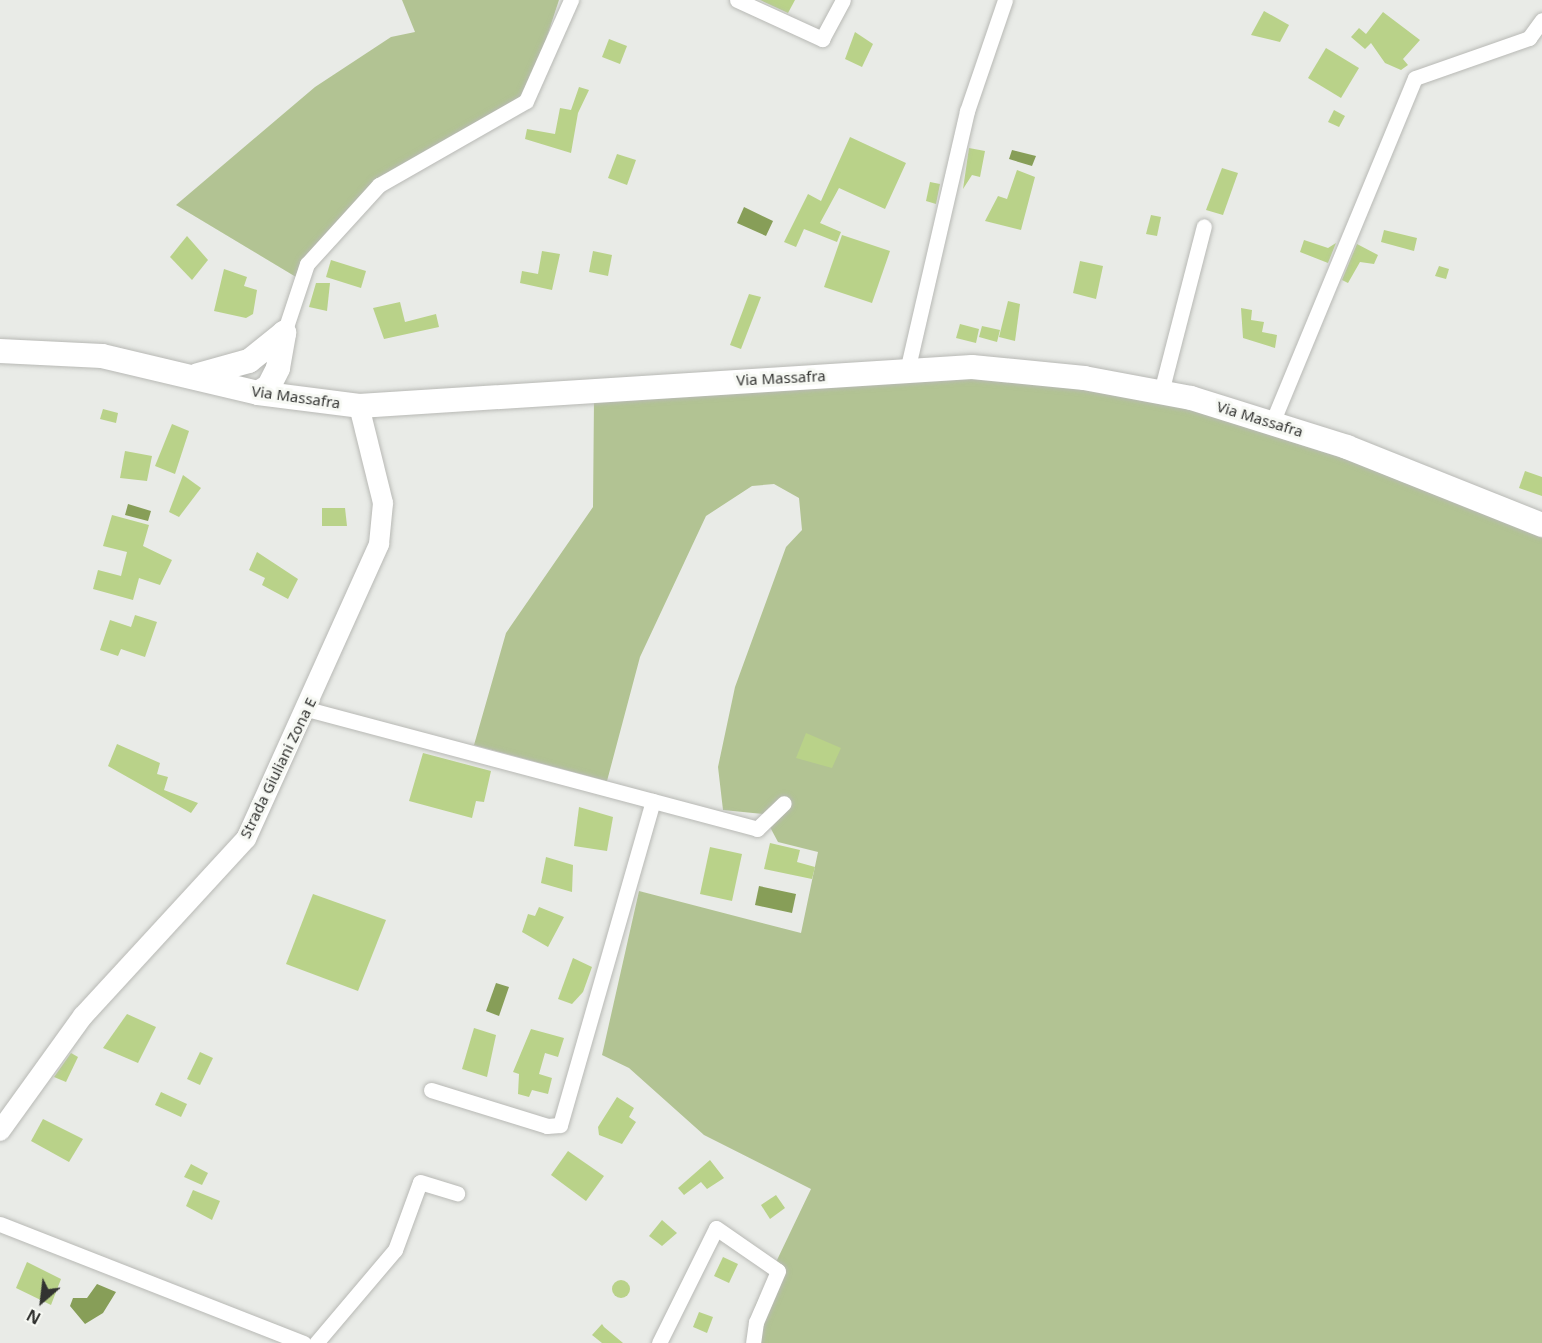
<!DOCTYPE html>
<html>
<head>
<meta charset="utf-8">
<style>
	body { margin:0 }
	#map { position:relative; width:1542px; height:1343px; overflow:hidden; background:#e9ebe7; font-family:"Noto Sans",sans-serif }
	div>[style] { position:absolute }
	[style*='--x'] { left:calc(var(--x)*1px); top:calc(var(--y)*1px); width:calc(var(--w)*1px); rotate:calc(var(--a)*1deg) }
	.green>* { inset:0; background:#b2c393 }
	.water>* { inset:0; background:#879e58 }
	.building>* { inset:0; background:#b9d289 }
	.round { border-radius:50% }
	.roads { filter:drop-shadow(0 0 2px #b8b9b5) drop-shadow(0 0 2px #b8b9b5) }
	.minor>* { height:15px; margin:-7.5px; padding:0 7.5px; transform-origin:7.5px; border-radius:7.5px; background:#fff }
	.tertiary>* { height:20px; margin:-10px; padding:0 10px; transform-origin:10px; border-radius:10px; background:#fff }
	.primary>* { height:24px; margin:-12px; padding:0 12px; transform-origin:12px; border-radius:12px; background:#fff }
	span { translate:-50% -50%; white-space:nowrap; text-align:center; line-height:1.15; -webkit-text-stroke:6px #f7f9f4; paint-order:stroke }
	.street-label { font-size:15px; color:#323331 }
	.north { position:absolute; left:12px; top:1271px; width:60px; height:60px; -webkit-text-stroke:4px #f7f9f4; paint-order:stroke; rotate:208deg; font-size:16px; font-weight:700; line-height:24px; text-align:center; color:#323331 }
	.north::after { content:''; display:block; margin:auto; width:21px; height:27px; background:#323331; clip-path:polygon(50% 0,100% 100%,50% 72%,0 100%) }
</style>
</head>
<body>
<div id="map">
	<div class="green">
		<div style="clip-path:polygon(402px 0,559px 0,531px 85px,499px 120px,362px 200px,296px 277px,176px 205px,315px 87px,391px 37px,415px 32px)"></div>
		<div style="clip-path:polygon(914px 377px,1037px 379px,1179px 406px,1402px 477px,1542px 537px,1542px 1343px,751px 1343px,755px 1306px,811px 1189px,704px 1135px,629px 1068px,602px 1055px,639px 891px,801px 933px,818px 852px,778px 842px,763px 814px,723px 810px,718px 767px,735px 687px,786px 547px,802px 530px,799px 498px,774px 484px,752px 486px,706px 516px,640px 657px,607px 781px,474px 745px,506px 633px,593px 507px,594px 399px)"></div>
	</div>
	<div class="water">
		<div style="clip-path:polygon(1012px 150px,1036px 156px,1032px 166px,1009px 159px)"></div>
		<div style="clip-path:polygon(744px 207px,773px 221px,766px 236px,737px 223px)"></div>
		<div style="clip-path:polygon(128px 504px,151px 511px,148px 521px,125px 515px)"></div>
		<div style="clip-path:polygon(759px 886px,796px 894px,792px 913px,755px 905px)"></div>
		<div style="clip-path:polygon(496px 983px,509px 987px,499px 1016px,486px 1011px)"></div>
		<div style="clip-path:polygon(97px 1284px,116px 1292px,103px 1313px,85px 1324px,70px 1306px,73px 1298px,87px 1298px)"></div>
	</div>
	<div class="building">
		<div style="clip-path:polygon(760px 0,795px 0,788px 13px)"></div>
		<div style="clip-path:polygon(1264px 11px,1289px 25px,1280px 42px,1251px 35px)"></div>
		<div style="clip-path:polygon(1383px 12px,1420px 40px,1403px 59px,1408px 65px,1401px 70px,1385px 63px,1371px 43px,1365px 49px,1351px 37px,1359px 28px,1366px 34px)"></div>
		<div style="clip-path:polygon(855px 32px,873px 44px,862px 67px,845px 59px)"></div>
		<div style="clip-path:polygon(609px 39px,627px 46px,620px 64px,602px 57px)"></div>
		<div style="clip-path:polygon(1326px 48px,1359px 68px,1341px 98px,1308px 78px)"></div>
		<div style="clip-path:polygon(579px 87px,589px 90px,578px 113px,571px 153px,525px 139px,527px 129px,555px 134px,560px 108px,571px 110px)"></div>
		<div style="clip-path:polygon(1334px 110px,1345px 116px,1339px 127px,1328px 122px)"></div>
		<div style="clip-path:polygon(850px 137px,906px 163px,885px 209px,839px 188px,820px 223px,841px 232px,837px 242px,804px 229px,796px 247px,784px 242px,808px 194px,821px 201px)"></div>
		<div style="clip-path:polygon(969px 148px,985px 151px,980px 177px,972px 175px,963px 189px)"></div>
		<div style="clip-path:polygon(617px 154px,636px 160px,627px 185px,608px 178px)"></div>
		<div style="clip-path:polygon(1222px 168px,1238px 173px,1223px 215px,1206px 210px)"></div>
		<div style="clip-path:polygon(1017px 170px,1035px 177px,1021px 230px,985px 221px,998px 196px,1007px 199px)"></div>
		<div style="clip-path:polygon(930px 182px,940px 184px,936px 204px,926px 201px)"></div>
		<div style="clip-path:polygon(1151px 215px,1161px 217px,1157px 236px,1146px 234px)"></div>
		<div style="clip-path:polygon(1384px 230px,1417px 238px,1414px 251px,1381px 242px)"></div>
		<div style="clip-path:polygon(842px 235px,890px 251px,872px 303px,824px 287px)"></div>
		<div style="clip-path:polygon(187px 236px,208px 260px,192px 280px,170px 257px)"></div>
		<div style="clip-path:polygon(1304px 240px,1328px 248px,1336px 243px,1328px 263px,1300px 252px)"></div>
		<div style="clip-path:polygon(1357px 244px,1378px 255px,1374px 264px,1360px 262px,1348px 283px,1342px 280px)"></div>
		<div style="clip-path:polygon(542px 251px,560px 254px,552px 290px,520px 283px,522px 271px,538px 274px)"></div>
		<div style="clip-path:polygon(593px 251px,612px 255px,608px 276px,589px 272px)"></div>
		<div style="clip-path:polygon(331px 260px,366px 271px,361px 288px,326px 277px)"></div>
		<div style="clip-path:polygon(1080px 261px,1103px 266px,1096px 299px,1073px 293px)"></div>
		<div style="clip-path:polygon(1439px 266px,1449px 269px,1446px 279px,1435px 276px)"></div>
		<div style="clip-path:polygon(224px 269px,247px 277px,244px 286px,257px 290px,253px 314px,246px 318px,214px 311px)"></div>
		<div style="clip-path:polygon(316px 283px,330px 283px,327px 311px,309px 307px)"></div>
		<div style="clip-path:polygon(749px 294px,761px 297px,741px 349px,730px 345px)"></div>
		<div style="clip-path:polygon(1008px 301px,1020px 304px,1015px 341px,999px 337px)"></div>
		<div style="clip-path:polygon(400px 302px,405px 322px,436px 314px,439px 327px,384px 339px,373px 308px)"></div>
		<div style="clip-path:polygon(1241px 308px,1252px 310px,1251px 320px,1264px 322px,1262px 332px,1277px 335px,1275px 348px,1243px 338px)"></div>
		<div style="clip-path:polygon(960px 324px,979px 329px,976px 343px,956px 338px)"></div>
		<div style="clip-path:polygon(982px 326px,1000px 330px,997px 342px,979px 337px)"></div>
		<div style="clip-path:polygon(103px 409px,118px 413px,116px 423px,100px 419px)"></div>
		<div style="clip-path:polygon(172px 424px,189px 431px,175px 474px,155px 466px)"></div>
		<div style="clip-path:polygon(125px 451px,152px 456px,147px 481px,120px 478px)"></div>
		<div style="clip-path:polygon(1525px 471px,1542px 477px,1542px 496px,1519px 488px)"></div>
		<div style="clip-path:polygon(183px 475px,201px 488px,179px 517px,169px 512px)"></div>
		<div style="clip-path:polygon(322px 508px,345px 508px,347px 526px,322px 526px)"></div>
		<div style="clip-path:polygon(112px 515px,149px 525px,143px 546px,172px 560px,160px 585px,139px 578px,133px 600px,93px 589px,98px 570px,121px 576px,127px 552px,103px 546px)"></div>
		<div style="clip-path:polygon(257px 552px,298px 579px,288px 599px,262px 585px,265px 578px,249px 570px)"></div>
		<div style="clip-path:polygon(135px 615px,157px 622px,145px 657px,121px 649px,118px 656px,100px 650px,110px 620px,131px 627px)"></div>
		<div style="clip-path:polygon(806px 733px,841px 748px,832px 768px,796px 758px)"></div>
		<div style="clip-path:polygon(117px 744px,160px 763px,157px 774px,168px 777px,164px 790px,198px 803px,191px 813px,108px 766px)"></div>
		<div style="clip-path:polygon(423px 753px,491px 771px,484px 802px,476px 801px,472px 818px,409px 801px)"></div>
		<div style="clip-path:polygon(579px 807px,613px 817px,607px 851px,574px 846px)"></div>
		<div style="clip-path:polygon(770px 843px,800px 850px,797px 862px,815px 867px,812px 879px,764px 869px)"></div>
		<div style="clip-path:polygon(710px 847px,742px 854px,732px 901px,700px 894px)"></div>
		<div style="clip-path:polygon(546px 857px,573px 865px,572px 892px,541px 883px)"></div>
		<div style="clip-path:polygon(313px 894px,386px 920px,358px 991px,286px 964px)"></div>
		<div style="clip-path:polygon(539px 907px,564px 917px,548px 947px,522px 932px,528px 914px,535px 916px)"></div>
		<div style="clip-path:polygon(573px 958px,592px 967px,583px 992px,572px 1004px,558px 999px)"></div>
		<div style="clip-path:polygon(127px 1014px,156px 1027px,138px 1063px,103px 1048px)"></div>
		<div style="clip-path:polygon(474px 1028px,496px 1035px,487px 1077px,462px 1069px)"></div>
		<div style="clip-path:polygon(531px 1029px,564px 1038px,558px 1057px,545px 1053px,539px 1074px,552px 1078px,548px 1094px,532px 1090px,529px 1097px,518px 1094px,519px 1074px,513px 1072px)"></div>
		<div style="clip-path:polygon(200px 1052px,213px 1058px,200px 1085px,187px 1079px)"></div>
		<div style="clip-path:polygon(71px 1053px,78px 1057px,66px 1082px,54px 1077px)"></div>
		<div style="clip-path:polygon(161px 1092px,187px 1104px,181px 1117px,155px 1105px)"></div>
		<div style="clip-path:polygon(617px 1097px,634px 1108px,629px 1117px,636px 1122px,622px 1144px,599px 1135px,598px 1127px)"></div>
		<div style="clip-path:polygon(43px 1119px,83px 1139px,69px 1162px,31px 1141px)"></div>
		<div style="clip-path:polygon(568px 1151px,604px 1176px,586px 1201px,551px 1175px)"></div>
		<div style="clip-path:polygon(710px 1160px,724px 1178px,707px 1189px,701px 1182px,684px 1195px,678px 1188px)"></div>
		<div style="clip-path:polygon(191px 1164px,208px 1173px,202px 1185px,184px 1177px)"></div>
		<div style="clip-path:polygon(193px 1190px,220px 1201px,212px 1220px,186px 1206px)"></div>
		<div style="clip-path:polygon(776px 1195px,785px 1208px,770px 1219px,761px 1205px)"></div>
		<div style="clip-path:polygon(662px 1220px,677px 1233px,662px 1246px,649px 1236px)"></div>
		<div style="clip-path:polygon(723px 1257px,738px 1264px,729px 1283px,714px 1276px)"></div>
		<div style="clip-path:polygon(27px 1262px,61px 1279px,51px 1305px,16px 1288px)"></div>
		<div class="round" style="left:612px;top:1280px;width:18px;height:18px"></div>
		<div style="clip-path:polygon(699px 1312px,713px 1317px,707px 1333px,693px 1327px)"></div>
		<div style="clip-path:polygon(602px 1324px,604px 1327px,623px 1343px,602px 1343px,592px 1335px)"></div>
	</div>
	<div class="roads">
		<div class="minor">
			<div style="--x:737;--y:0;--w:94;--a:24.6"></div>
			<div style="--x:822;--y:39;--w:44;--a:-61.7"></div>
			<div style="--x:284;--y:333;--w:73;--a:-71.6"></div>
			<div style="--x:307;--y:264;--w:107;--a:-47.7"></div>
			<div style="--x:379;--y:185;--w:169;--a:-29.7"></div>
			<div style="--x:526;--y:101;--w:111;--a:-66"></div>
			<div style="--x:907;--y:371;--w:267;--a:-77"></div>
			<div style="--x:967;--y:111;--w:117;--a:-71.1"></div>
			<div style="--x:1161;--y:392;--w:171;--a:-75.5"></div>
			<div style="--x:1272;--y:423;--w:373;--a:-67.5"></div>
			<div style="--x:1415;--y:78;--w:121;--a:-19.3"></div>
			<div style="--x:1529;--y:38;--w:22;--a:-54"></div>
			<div style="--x:307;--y:709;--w:466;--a:14.9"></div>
			<div style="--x:757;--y:829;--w:37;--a:-44"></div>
			<div style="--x:431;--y:1090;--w:121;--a:17.2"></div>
			<div style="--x:547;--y:1126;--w:13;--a:-4"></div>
			<div style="--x:560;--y:1125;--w:337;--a:-74"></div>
			<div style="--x:0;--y:1224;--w:326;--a:21.4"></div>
			<div style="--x:316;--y:1343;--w:122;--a:-49.7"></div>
			<div style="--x:395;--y:1250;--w:72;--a:-69.8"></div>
			<div style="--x:420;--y:1182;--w:39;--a:17"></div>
			<div style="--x:659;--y:1343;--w:128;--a:-63.6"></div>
			<div style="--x:716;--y:1228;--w:75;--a:34.7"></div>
			<div style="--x:778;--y:1271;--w:56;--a:113.3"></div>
			<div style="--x:756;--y:1322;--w:21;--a:98"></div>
		</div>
		<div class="tertiary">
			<div style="--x:0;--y:1131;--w:142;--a:-54.2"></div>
			<div style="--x:83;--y:1016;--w:241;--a:-47.4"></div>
			<div style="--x:246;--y:839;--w:324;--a:-65.7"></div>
			<div style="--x:379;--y:544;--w:41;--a:-84.4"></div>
			<div style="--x:383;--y:503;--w:100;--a:-103.9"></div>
		</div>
		<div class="primary">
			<div style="--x:0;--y:351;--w:102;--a:2.8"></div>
			<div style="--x:102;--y:356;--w:160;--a:13.3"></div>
			<div style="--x:258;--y:393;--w:102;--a:7.3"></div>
			<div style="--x:359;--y:406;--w:614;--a:-3.64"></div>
			<div style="--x:972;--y:367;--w:113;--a:5.6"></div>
			<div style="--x:1084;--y:378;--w:109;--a:10.6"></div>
			<div style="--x:1191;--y:398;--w:164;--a:17.4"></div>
			<div style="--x:1347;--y:447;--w:210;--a:21.8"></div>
			<div style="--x:198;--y:375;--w:53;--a:-15.4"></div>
			<div style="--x:249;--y:361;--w:45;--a:-38.7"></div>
			<div style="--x:258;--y:393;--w:13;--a:-32"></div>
			<div style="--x:269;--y:386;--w:20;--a:-63"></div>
			<div style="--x:278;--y:368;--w:36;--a:-80"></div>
		</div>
	</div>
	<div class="street-label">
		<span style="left:781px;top:378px;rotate:-3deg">Via Massafra</span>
		<span style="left:296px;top:397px;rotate:8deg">Via Massafra</span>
		<span style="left:1260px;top:419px;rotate:17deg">Via Massafra</span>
		<span style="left:278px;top:768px;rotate:-64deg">Strada Giuliani Zona E</span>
	</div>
	<div class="north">N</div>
</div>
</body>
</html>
